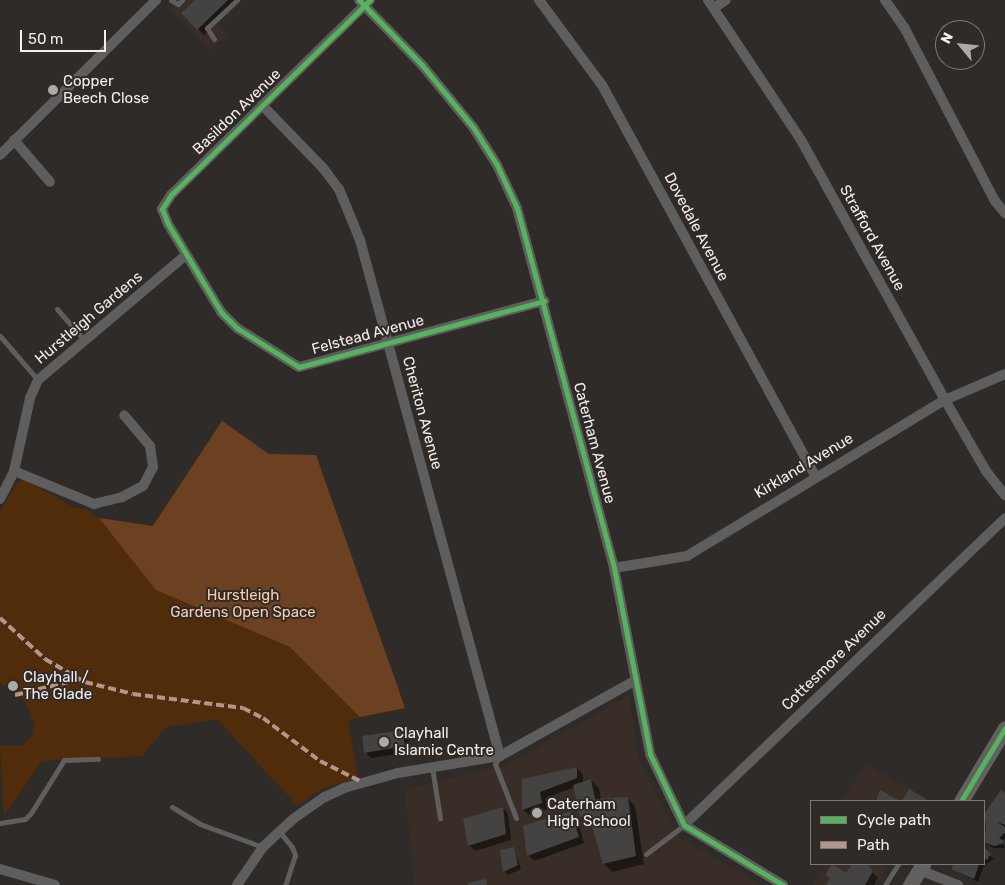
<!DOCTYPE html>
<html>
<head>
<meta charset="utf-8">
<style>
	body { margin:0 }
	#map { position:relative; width:1005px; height:885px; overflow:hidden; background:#2e2b29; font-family:Rubik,sans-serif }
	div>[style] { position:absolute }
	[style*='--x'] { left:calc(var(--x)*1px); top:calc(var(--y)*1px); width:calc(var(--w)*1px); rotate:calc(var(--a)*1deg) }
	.built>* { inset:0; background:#382e27 }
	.green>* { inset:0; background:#512c0a }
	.forest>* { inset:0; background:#6b4122 }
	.shadow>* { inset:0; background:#0007 }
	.building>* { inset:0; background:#454341 }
	.lane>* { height:5px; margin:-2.5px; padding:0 2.5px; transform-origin:2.5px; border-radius:2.5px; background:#5f5e5e }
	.street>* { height:10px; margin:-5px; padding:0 5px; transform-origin:5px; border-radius:5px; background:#5f5e5e }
	.secondary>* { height:15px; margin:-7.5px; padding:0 7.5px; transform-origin:7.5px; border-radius:7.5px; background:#62615f }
	.quiet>* { height:4px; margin-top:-2px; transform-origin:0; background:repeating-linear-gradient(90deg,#b2968c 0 8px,transparent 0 12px) }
	.cycleway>* { height:5px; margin:-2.5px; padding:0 2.5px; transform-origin:2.5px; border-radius:2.5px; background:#56b35d }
	.dots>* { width:14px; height:14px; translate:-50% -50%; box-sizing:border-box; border:2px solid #302b27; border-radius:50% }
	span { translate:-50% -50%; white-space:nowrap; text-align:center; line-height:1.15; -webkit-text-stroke:4px #302b27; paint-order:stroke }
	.poi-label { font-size:15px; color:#f2eeec }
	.left { translate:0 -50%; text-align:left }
	.street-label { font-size:15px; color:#f2eeec }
	.park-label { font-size:15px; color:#faccad }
	.legend { position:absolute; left:810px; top:800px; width:175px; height:65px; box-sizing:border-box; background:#302b27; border:1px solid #7e7976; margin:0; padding:6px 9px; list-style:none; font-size:15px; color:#f2eeec }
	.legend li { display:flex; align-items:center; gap:10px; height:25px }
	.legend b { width:25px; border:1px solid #7e7976 }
	.north { position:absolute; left:935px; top:20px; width:50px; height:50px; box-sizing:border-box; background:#302b27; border:1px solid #7e7976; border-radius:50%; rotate:298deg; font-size:14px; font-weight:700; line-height:20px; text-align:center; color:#f2eeec }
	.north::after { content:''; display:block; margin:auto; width:18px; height:22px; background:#adaaa8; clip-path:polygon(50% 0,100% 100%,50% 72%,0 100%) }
	.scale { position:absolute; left:20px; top:30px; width:86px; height:22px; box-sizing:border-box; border:2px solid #f2eeec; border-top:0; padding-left:6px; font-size:15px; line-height:18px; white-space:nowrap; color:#f2eeec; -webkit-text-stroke:4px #302b27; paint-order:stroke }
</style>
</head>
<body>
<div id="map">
	<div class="built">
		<div style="clip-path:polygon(179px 0,243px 0,218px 24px,228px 35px,210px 50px,170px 9px)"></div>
		<div style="clip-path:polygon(629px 695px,638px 758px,678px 837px,762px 885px,414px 885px,405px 789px,505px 766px)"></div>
		<div style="clip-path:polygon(867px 765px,931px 801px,839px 801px)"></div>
		<div style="clip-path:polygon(826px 864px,890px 864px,876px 885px,813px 885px)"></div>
	</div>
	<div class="green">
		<div style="clip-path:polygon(222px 421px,269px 454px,316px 455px,405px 708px,348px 720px,358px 778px,322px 789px,297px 805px,217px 719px,166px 727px,142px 756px,42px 761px,4px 816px,0 746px,22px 746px,31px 738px,35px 724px,25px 701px,0 683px,0 512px,18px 482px,25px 480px,73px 507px,88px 510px,99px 518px,152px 526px)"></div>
	</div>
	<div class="forest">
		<div style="clip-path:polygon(222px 421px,269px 454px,316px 455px,405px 708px,360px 717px,290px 647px,156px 590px,99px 518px,153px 526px)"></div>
	</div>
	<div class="shadow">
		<div style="clip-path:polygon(197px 0,237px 0,238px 2px,204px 35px,183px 13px)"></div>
		<div style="clip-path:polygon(402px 731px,408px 737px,410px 752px,371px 758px,366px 752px)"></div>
		<div style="clip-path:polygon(577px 768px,583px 774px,583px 783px,591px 780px,599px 788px,601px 800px,627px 798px,635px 806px,644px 864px,612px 872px,604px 864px,593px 824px,589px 825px,581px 817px,575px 787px,545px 798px,548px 809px,529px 815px,523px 809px,523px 780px)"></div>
		<div style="clip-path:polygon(1001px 792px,1005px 794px,1005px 838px,1002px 841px,1005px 848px,994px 848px,984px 842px,984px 830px,987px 828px,984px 825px,984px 817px)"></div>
		<div style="clip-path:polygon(503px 808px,508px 814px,511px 840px,475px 851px,469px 845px)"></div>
		<div style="clip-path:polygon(571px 813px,577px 819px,584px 843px,534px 861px,528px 855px)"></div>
		<div style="clip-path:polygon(514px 849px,521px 869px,508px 875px,504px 871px)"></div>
		<div style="clip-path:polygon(984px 850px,994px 859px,984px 865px,978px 882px,952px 869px,955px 864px,984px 864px)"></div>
		<div style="clip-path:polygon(853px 864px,864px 864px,878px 878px,874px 885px,828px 885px,831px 879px,827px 875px,847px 874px)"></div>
	</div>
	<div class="building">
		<div style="clip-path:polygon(195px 0,228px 0,197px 30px,181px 13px)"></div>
		<div style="clip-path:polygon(402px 730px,405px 746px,364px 753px,362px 736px)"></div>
		<div style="clip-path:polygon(577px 767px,577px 778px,540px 792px,542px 803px,522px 810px,522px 779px)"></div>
		<div style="clip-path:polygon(591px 779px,595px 799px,628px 797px,636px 856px,603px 864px,589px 815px,580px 817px,573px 785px)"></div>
		<div style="clip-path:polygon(909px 789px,929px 801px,902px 801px)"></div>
		<div style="clip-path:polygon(880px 790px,900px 801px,876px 801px)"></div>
		<div style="clip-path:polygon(1001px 790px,1005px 793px,1005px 825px,997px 822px,1005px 827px,1005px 833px,999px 838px,1004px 841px,1002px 844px,994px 846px,984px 842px,986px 827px,984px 814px)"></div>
		<div style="clip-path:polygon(503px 807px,506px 834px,468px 846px,463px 819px)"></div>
		<div style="clip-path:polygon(571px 811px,579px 837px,527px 856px,523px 826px)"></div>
		<div style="clip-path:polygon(514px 847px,518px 865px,503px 872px,500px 850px)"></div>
		<div style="clip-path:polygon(984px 847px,991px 854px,987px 860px,984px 858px)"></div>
		<div style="clip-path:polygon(832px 864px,846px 873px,852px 864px,867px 864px,873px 871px,865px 885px,826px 885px,830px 878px,825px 875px)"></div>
		<div style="clip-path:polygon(954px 864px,979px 864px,974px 879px,951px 869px)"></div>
		<div style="clip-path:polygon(486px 879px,487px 885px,468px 885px,468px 883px)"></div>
	</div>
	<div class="lane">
		<div style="--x:171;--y:0;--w:8;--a:30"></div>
		<div style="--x:178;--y:4;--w:6;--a:-45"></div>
		<div style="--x:214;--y:39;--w:13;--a:-122"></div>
		<div style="--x:207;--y:28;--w:41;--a:-43"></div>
		<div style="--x:57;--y:309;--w:43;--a:48.8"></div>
		<div style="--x:0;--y:336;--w:58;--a:49.2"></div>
		<div style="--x:500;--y:756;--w:9;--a:122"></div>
		<div style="--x:495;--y:764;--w:58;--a:68.7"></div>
		<div style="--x:432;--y:767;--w:52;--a:81.1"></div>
		<div style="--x:172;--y:807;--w:33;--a:31"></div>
		<div style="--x:200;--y:824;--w:67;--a:20.1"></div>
		<div style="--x:0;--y:823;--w:25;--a:-9"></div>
		<div style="--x:25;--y:819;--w:8;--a:-45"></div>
		<div style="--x:31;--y:813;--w:62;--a:-58.1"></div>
		<div style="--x:64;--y:760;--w:34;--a:-2"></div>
		<div style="--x:279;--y:831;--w:21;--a:51"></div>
		<div style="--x:292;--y:847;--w:9;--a:69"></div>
		<div style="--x:295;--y:855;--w:32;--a:108"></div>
		<div style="--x:646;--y:854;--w:48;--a:-37.3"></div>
		<div style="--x:885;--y:885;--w:25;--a:-58"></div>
	</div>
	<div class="street">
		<div style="--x:359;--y:0;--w:91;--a:45.9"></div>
		<div style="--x:422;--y:65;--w:80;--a:50.6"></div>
		<div style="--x:473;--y:127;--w:45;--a:57.7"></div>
		<div style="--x:497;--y:165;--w:47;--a:65.1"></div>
		<div style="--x:517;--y:208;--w:373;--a:74.9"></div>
		<div style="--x:614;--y:568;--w:189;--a:79"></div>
		<div style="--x:650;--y:754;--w:79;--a:64.4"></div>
		<div style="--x:684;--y:825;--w:116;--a:31.2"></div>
		<div style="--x:370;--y:0;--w:279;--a:135.6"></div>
		<div style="--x:171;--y:195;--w:17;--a:123"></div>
		<div style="--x:162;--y:209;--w:16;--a:68"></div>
		<div style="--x:168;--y:224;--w:103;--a:58.9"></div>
		<div style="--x:221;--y:312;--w:23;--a:45"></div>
		<div style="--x:237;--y:328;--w:73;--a:32.2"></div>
		<div style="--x:299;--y:367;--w:254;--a:-15.1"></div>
		<div style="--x:539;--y:0;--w:106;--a:53.5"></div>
		<div style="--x:602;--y:85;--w:445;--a:61.4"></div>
		<div style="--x:708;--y:0;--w:168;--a:56.4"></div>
		<div style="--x:801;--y:140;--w:297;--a:61"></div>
		<div style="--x:945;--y:400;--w:82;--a:60"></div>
		<div style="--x:986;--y:471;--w:31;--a:52"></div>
		<div style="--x:885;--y:0;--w:33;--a:55"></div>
		<div style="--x:904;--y:27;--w:196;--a:62.4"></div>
		<div style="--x:995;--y:201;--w:16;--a:50"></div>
		<div style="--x:714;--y:8;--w:14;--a:-34"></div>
		<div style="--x:262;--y:105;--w:88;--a:45.9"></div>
		<div style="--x:323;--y:168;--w:26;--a:53"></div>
		<div style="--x:339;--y:189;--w:55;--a:67.6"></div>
		<div style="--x:360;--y:240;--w:535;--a:74.82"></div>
		<div style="--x:14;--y:140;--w:55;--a:49.4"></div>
		<div style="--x:0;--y:155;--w:220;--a:-44.8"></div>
		<div style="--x:14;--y:471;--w:87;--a:22.4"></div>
		<div style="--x:94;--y:504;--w:29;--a:-14"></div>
		<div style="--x:122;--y:497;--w:24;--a:-28"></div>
		<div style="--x:143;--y:486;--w:21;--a:-62"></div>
		<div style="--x:153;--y:467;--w:21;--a:-98"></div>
		<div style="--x:150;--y:446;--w:40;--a:-130"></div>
		<div style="--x:0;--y:499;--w:31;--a:-63"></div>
		<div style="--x:14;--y:471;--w:75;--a:-77.6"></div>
		<div style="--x:30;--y:398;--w:20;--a:-66"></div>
		<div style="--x:38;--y:380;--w:194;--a:-40.2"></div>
		<div style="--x:614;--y:568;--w:74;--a:-9.3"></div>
		<div style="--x:687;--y:556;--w:301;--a:-31.2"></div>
		<div style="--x:945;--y:400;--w:65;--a:-23.4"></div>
		<div style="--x:684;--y:825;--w:444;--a:-43.7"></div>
		<div style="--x:0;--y:869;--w:57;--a:16.2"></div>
		<div style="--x:919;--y:870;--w:42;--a:21"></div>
		<div style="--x:237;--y:885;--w:46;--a:-55.6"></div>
		<div style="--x:263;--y:847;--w:41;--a:-43"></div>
		<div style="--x:293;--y:819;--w:39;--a:-35"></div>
		<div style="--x:325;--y:797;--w:21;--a:-25"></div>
		<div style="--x:344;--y:788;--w:56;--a:-15.5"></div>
		<div style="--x:398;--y:773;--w:103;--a:-9.5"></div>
		<div style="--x:500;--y:756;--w:154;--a:-29.2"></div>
	</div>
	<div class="secondary">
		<div style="--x:961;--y:801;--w:85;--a:-58.9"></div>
		<div style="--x:910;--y:885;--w:25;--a:-58"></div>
	</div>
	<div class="quiet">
		<div style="--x:0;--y:618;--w:61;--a:42.3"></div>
		<div style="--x:45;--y:659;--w:46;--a:29.9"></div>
		<div style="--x:85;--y:682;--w:49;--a:14"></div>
		<div style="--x:133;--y:694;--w:111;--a:7.3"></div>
		<div style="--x:243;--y:708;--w:22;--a:27"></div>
		<div style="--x:263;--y:718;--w:71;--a:37"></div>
		<div style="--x:320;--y:761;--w:47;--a:26.6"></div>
		<div style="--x:15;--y:695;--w:67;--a:-13.8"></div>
	</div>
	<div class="cycleway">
		<div style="--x:359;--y:0;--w:91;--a:45.9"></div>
		<div style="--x:422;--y:65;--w:80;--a:50.6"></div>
		<div style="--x:473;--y:127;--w:45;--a:57.7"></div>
		<div style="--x:497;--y:165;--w:47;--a:65.1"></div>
		<div style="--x:517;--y:208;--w:373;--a:74.9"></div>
		<div style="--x:614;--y:568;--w:189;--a:79"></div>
		<div style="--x:650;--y:754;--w:79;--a:64.4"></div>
		<div style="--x:684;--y:825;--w:116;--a:31.2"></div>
		<div style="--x:370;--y:0;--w:279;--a:135.6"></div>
		<div style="--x:171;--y:195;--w:17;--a:123"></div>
		<div style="--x:162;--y:209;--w:16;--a:68"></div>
		<div style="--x:168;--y:224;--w:103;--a:58.9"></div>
		<div style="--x:221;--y:312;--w:23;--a:45"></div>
		<div style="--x:237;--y:328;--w:73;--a:32.2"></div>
		<div style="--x:299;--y:367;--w:254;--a:-15.1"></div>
		<div style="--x:961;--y:801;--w:85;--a:-58.9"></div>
	</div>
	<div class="dots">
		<div style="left:53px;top:90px;background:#adaaa8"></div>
		<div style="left:13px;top:686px;background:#adaaa8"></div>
		<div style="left:384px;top:742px;background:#adaaa8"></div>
		<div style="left:537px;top:813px;background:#adaaa8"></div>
	</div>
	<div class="poi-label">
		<span class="left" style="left:63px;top:90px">Copper<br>Beech Close</span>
		<span class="left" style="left:23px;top:686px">Clayhall /<br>The Glade</span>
		<span class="left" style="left:394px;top:742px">Clayhall<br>Islamic Centre</span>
		<span class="left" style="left:547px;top:813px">Caterham<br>High School</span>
	</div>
	<div class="street-label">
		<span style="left:237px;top:112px;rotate:-44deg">Basildon Avenue</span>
		<span style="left:696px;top:227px;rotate:62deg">Dovedale Avenue</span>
		<span style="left:872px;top:238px;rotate:61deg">Strafford Avenue</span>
		<span style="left:89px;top:318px;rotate:-40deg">Hurstleigh Gardens</span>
		<span style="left:368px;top:335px;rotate:-15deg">Felstead Avenue</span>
		<span style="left:422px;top:413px;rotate:75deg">Cheriton Avenue</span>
		<span style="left:594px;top:443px;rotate:75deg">Caterham Avenue</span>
		<span style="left:804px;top:466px;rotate:-31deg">Kirkland Avenue</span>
		<span style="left:834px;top:660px;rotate:-44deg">Cottesmore Avenue</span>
	</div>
	<div class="park-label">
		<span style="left:243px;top:604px">Hurstleigh<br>Gardens Open Space</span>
	</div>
	<ul class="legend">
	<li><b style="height:6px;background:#56b35d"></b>Cycle path</li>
	<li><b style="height:6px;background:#b2968c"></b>Path</li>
	</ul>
	<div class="north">N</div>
	<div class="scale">50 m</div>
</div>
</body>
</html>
